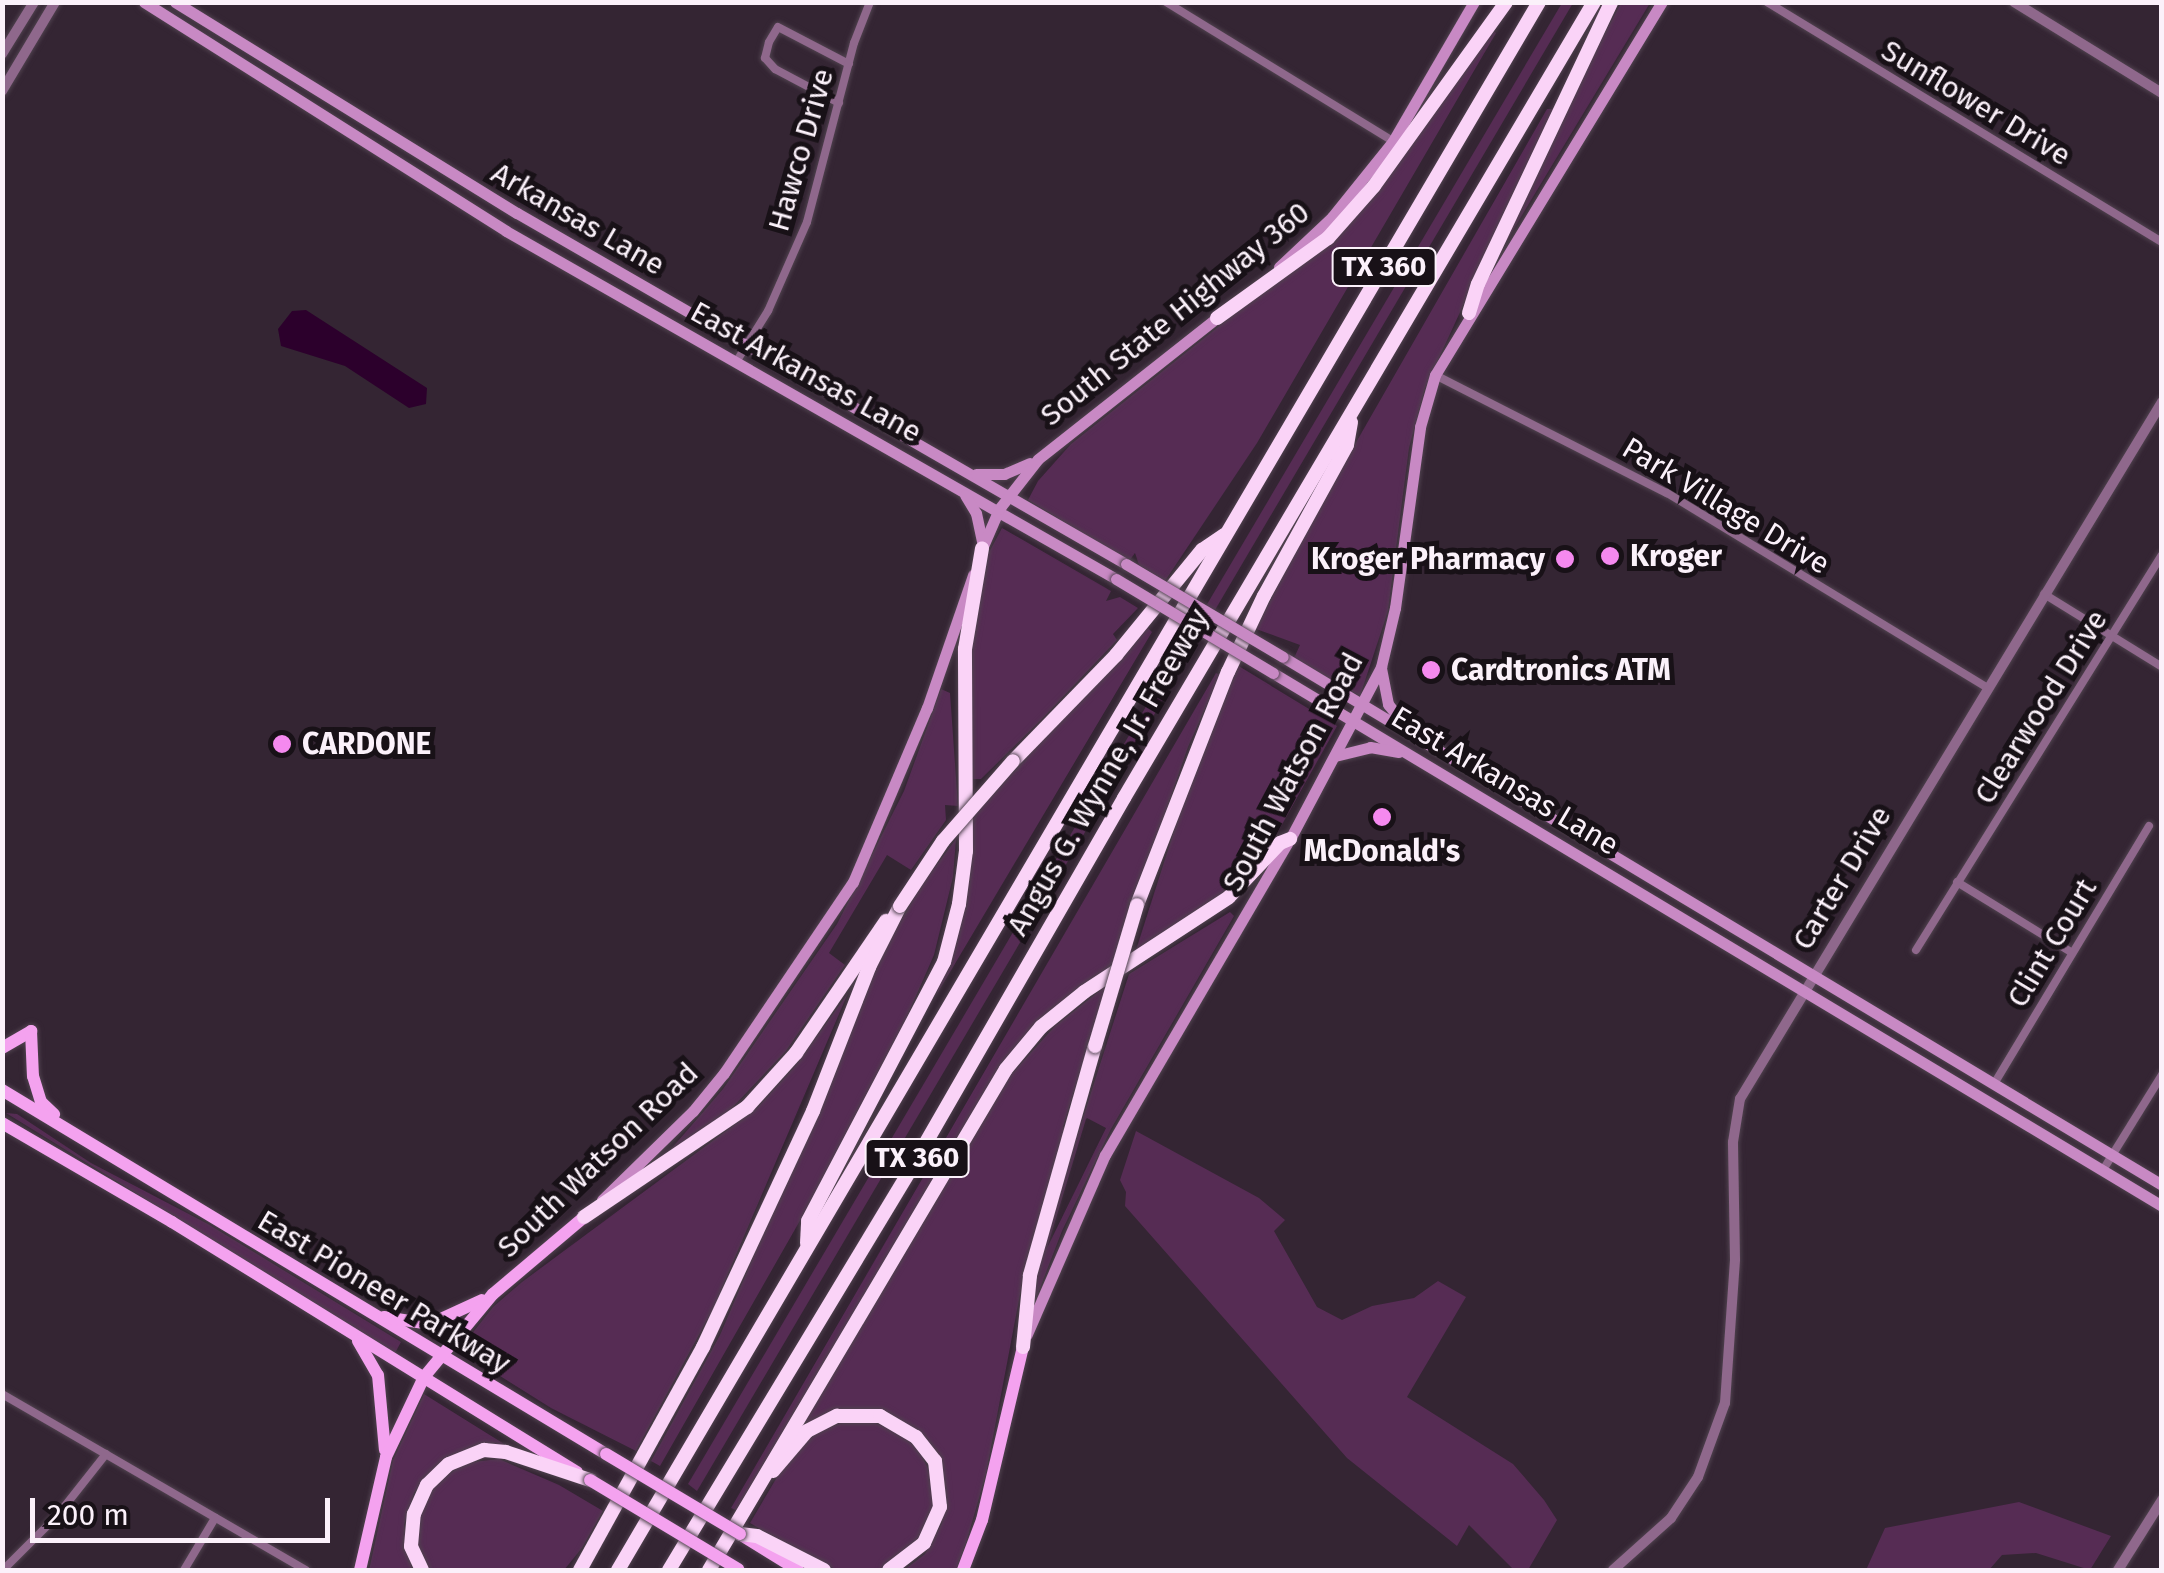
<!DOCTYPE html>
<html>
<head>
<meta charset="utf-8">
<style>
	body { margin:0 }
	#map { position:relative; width:2164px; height:1573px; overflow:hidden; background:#342533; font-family:"Fira Sans",sans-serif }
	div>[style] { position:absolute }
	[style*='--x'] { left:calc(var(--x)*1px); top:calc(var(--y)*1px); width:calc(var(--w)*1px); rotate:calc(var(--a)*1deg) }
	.green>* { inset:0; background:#562c54 }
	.water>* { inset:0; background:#2c002c }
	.roads { filter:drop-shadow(0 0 2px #50424f) drop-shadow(0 0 2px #50424f) }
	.minor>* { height:8px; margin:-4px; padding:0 4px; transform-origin:4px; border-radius:4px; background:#8f688c }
	.tertiary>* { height:10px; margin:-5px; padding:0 5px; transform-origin:5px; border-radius:5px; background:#8f688c }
	.secondary>* { height:11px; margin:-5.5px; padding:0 5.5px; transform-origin:5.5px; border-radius:5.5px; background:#c889c4 }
	.primary>* { height:12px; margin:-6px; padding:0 6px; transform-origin:6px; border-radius:6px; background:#f4a2ef }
	.motorway>* { height:14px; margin:-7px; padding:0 7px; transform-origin:7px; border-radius:7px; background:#fad3f7 }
	.bridges { filter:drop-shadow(0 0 2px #50424f) drop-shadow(0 0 2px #50424f) }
	.secondary-bridge>* { height:11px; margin:-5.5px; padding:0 5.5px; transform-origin:5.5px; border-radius:5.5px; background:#c889c4 }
	.primary-bridge>* { height:12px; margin:-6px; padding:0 6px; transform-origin:6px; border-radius:6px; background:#f4a2ef }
	.motorway-bridge>* { height:14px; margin:-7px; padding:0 7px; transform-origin:7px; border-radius:7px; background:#fad3f7 }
	.dots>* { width:28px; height:28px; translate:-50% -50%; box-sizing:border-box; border:5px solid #181117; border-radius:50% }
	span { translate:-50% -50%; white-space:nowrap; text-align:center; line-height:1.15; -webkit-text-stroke:10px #181117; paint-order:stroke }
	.shield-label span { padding:2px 8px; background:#181117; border:2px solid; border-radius:8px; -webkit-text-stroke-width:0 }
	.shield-label { font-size:28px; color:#fbf1fa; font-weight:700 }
	.street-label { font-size:30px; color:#fbf1fa }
	.poi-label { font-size:30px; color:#fbf1fa; font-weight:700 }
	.left { translate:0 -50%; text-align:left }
	.right { translate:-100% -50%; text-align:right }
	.frame { position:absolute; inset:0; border:5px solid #fbf1fa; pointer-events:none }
	.scale { position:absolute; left:30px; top:1498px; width:300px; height:45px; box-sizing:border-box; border:5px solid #fbf1fa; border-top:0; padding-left:12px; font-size:30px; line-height:35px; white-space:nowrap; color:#fbf1fa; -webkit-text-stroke:8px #181117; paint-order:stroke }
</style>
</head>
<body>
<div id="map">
	<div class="green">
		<div style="clip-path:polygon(1562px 3px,1573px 3px,1215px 610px,1206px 606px)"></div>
		<div style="clip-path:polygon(1621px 3px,1650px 3px,1501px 250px,1561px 114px)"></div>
		<div style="clip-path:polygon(1492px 30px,1496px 33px,1257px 443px,1165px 581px,1139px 565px,1135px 553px,1129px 561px,1028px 500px,1038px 481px,1071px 444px,1326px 241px)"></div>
		<div style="clip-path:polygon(1547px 109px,1554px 109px,1425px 388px,1409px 448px,1388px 611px,1360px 696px,1294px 658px,1300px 645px,1256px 629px,1307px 528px)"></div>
		<div style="clip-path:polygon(1002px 528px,1111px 591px,1106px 601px,1120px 597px,1138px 608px,1113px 634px,1117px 640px,1041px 720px,981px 779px,973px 779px,967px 655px,987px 556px)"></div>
		<div style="clip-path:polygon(1147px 627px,1152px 632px,937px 994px,972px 855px,973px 816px)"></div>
		<div style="clip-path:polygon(1187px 637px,1197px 642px,697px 1491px,688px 1484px)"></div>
		<div style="clip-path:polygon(1237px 665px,1337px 726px,1265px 855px,1223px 897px,1136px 950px,1196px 762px)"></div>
		<div style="clip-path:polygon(1216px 673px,1220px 675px,1188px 747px,1112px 968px,998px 1070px,736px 1510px,731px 1508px)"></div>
		<div style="clip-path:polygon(941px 689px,950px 693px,958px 806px,945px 805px,946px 820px,911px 870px,887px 855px,829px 953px,845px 965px,786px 1051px,731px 1109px,674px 1153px,671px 1149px,723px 1089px,837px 924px,904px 791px)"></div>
		<div style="clip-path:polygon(956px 839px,953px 877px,934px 955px,898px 1037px,834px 1161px,660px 1466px,651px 1461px,720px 1335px,883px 951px,923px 883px)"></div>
		<div style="clip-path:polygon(evenodd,1230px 912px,1234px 916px,1111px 1129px,1062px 1231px,1032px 1309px,1028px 1305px,1052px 1214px,1129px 974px,1230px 912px,1087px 1118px,1106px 1128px,1047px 1248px,1086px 1119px,1087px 1118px)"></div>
		<div style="clip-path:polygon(1107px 985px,1063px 1127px,1067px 1129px,1022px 1284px,986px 1474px,966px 1543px,956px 1570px,904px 1570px,925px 1554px,942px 1523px,945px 1487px,941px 1468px,898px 1419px,809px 1424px,803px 1421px,1006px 1080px,1055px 1026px)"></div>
		<div style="clip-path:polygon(848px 993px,713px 1309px,636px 1451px,551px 1408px,459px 1350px,493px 1307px,522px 1282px,757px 1108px,796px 1065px)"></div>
		<div style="clip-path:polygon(6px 1113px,17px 1114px,91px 1163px,208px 1224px,401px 1342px,395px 1353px)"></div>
		<div style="clip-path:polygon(1136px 1131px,1259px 1198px,1285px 1220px,1274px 1231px,1317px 1307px,1342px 1320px,1372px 1306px,1414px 1298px,1438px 1281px,1466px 1297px,1407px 1397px,1513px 1464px,1544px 1500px,1557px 1520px,1528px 1570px,1514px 1570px,1469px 1525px,1457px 1546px,1347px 1458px,1125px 1206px,1126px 1192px,1120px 1180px)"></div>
		<div style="clip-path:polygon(424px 1394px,509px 1447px,427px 1475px,414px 1493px,404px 1525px,412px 1570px,369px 1570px,393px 1460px)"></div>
		<div style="clip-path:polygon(871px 1421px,906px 1437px,919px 1450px,933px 1479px,934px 1509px,920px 1540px,897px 1563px,878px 1570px,841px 1570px,822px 1565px,750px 1523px,780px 1472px,814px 1434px,843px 1422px)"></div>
		<div style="clip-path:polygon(499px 1459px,559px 1485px,603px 1511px,582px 1548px,564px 1570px,427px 1570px,416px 1546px,416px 1524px,431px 1489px,463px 1463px)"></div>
		<div style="clip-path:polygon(2019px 1502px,2111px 1536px,2090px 1570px,2036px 1553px,2002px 1555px,1989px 1570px,1866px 1570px,1885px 1528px)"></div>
	</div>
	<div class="water">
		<div style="clip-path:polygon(306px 310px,427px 388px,426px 404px,409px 408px,345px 366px,281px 346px,278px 329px,292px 311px)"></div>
	</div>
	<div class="roads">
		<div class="minor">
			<div style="--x:1166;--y:2;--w:266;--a:31.5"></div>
			<div style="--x:1767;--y:2;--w:462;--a:31.3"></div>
			<div style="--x:839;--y:103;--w:72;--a:-152"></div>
			<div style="--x:775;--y:69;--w:15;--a:-132"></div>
			<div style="--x:765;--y:58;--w:16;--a:-76"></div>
			<div style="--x:769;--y:42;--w:17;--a:-59"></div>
			<div style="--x:778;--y:27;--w:80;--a:27.5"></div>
			<div style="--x:738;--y:359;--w:57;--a:-58"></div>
			<div style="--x:768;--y:311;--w:97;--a:-66.3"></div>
			<div style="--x:807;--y:222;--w:185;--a:-75.3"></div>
			<div style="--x:854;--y:43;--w:44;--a:-68.7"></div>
			<div style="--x:1435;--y:375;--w:260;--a:27"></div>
			<div style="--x:1667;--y:493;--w:376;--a:31.3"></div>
			<div style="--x:2044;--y:594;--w:139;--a:31.7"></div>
			<div style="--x:1957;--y:882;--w:134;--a:31.6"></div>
			<div style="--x:1916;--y:950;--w:465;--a:-58.1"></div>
			<div style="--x:1994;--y:1084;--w:301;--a:-59"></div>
			<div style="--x:2103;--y:1170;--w:112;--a:-58.2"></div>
			<div style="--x:2;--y:1394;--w:351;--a:30.1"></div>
			<div style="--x:3;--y:1570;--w:76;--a:-45"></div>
			<div style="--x:57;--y:1516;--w:79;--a:-51.7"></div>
			<div style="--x:184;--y:1570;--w:61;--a:-59.2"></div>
		</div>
		<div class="tertiary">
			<div style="--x:2014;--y:2;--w:174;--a:31.6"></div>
			<div style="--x:2;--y:54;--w:61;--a:-58.4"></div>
			<div style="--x:2;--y:91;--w:104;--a:-59.2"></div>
			<div style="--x:1613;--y:1570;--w:78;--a:-41.9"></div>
			<div style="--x:1671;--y:1518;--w:49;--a:-56.6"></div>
			<div style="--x:1698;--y:1477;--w:79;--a:-70"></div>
			<div style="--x:1725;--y:1403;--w:144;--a:-86"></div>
			<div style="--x:1735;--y:1259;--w:117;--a:-91"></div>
			<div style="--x:1733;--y:1142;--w:44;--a:-80.8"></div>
			<div style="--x:1740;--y:1099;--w:815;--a:-58.81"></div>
			<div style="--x:2118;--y:1570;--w:83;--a:-57.8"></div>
		</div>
		<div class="secondary">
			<div style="--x:144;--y:2;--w:428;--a:32.3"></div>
			<div style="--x:506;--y:231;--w:702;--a:29.7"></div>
			<div style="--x:175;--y:2;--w:402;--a:31.7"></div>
			<div style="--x:517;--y:213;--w:703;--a:29.96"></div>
			<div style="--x:1279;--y:267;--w:73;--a:-43.3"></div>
			<div style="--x:1332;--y:217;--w:97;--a:-51.2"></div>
			<div style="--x:1393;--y:141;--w:161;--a:-59.8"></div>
			<div style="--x:976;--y:474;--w:28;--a:0"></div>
			<div style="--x:1004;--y:474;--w:28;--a:-23"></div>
			<div style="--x:965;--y:495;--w:21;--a:59"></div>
			<div style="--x:976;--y:513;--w:30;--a:78"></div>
			<div style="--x:980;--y:553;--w:48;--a:-66.6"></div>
			<div style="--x:999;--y:509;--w:63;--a:-52"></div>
			<div style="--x:1038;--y:459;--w:236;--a:-38.3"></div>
			<div style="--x:1283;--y:657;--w:1025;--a:30.99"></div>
			<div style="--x:1381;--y:668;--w:37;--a:79"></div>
			<div style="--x:1388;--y:704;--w:24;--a:52"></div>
			<div style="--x:1273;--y:673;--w:1037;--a:30.94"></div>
			<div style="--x:1335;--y:756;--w:36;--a:-14"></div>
			<div style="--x:1370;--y:747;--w:29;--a:10"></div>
			<div style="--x:602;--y:1200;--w:127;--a:-44.4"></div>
			<div style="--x:693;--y:1111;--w:49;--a:-50.8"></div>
			<div style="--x:724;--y:1073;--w:230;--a:-56"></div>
			<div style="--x:853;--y:882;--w:189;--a:-67"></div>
			<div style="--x:927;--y:708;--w:141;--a:-70.9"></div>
			<div style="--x:1027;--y:1334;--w:195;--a:-66.5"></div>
			<div style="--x:1105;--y:1155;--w:366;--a:-59.7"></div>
			<div style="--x:1290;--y:839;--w:195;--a:-62.1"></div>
			<div style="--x:1381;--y:667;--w:61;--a:-76.7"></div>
			<div style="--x:1395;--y:608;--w:183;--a:-82.1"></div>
			<div style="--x:1420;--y:427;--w:54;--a:-73.9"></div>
			<div style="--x:1435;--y:375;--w:437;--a:-58.7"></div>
		</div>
		<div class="primary">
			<div style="--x:2;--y:1048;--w:34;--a:-30"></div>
			<div style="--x:31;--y:1031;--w:45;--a:87.5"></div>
			<div style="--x:33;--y:1076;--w:27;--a:73"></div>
			<div style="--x:41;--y:1102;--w:18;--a:43"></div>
			<div style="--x:2;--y:1090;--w:705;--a:31.08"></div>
			<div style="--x:2;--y:1123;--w:197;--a:30.2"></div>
			<div style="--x:172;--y:1222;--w:476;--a:31.7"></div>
			<div style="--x:384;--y:1317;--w:47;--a:8.7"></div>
			<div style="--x:430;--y:1324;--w:57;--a:-24.8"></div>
			<div style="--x:358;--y:1341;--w:39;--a:60"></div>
			<div style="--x:378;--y:1375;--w:75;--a:84.7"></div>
			<div style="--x:741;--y:1535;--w:67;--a:31.6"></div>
			<div style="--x:360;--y:1570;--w:116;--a:-77"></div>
			<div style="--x:386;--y:1457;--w:89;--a:-64.6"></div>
			<div style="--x:424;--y:1377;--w:108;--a:-50.3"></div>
			<div style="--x:493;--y:1294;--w:119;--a:-40.2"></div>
			<div style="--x:963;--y:1570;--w:53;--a:-69.2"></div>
			<div style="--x:982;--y:1520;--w:178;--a:-76.7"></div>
		</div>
		<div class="motorway">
			<div style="--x:1469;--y:313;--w:30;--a:-73"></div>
			<div style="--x:1478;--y:284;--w:312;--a:-64.7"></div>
			<div style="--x:1217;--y:318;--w:137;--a:-35.8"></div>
			<div style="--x:1328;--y:238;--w:69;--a:-48.5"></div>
			<div style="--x:1374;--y:186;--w:226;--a:-54.3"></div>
			<div style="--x:1013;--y:761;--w:148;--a:-45.8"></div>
			<div style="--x:1116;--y:655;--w:136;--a:-50.7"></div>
			<div style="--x:1202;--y:550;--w:27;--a:-34"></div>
			<div style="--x:1137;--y:905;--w:250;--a:-68.7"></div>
			<div style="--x:1228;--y:672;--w:84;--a:-64.7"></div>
			<div style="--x:1264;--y:596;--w:172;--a:-61.2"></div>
			<div style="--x:1347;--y:445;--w:23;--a:-80"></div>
			<div style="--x:584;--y:1217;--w:197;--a:-34"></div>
			<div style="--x:747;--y:1107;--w:73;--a:-47.8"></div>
			<div style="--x:796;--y:1053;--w:160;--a:-55.7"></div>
			<div style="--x:807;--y:1243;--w:22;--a:-87"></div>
			<div style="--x:808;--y:1221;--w:293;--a:-62.3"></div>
			<div style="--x:944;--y:962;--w:60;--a:-75.5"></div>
			<div style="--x:959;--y:904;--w:53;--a:-82.5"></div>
			<div style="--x:966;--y:851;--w:202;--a:-90.3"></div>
			<div style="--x:965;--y:649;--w:102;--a:-80.4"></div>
			<div style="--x:1023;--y:1347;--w:72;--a:-84.4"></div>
			<div style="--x:1030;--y:1275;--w:238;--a:-74.2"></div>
			<div style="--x:773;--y:1471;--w:52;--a:-49.6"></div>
			<div style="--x:807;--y:1431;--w:34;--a:-27"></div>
			<div style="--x:837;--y:1416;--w:43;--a:0"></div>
			<div style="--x:880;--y:1416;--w:42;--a:30.3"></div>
			<div style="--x:916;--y:1437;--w:31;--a:52"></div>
			<div style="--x:935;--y:1461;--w:46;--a:83.8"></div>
			<div style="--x:940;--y:1507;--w:39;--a:114"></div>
			<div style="--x:924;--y:1543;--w:44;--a:142.4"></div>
			<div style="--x:740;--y:1534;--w:17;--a:7"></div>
			<div style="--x:757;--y:1536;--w:75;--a:26.9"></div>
			<div style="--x:422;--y:1570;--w:26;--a:-115"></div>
			<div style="--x:411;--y:1546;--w:32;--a:-85"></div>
			<div style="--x:414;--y:1514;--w:32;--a:-66"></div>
			<div style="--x:427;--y:1485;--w:30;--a:-44"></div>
			<div style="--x:449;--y:1464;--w:38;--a:-22"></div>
			<div style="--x:484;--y:1450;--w:22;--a:5"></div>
			<div style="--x:506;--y:1452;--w:89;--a:18.4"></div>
			<div style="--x:580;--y:1570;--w:255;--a:-61.1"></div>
			<div style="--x:703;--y:1347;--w:260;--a:-65"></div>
			<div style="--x:813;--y:1111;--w:155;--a:-68.7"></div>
			<div style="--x:869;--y:967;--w:68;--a:-63.1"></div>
			<div style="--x:618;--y:1570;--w:1818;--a:-59.57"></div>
			<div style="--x:669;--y:1570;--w:465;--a:-58.9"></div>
			<div style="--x:909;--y:1172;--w:431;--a:-60.1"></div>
			<div style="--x:1124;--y:798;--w:924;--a:-59.44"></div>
			<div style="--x:709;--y:1570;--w:582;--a:-59.34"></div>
			<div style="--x:1006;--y:1069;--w:55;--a:-50.2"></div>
			<div style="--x:1041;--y:1027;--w:55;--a:-39.1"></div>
			<div style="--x:1084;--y:992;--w:173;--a:-33.2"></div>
			<div style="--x:1229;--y:897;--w:74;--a:-46.6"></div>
			<div style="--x:1280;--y:843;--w:11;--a:-22"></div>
		</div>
	</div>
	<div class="bridges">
		<div class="secondary-bridge">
			<div style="--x:1126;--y:564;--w:182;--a:30.6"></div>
			<div style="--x:1116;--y:579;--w:183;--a:30.9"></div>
		</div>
		<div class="primary-bridge">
			<div style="--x:606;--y:1454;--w:156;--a:30.8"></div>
			<div style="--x:590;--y:1480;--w:173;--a:31"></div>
		</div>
		<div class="motorway-bridge">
			<div style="--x:900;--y:906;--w:78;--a:-56.5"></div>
			<div style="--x:943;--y:841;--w:106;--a:-48.8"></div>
			<div style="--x:1095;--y:1046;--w:147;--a:-73.4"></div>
		</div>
	</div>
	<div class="dots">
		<div style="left:1610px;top:556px;background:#f589ef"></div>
		<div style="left:1565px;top:559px;background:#f589ef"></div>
		<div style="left:1431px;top:670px;background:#f589ef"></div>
		<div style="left:282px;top:744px;background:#f589ef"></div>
		<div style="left:1382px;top:817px;background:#f589ef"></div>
	</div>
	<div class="shield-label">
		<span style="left:1384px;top:267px">TX 360</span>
		<span style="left:917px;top:1158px">TX 360</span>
	</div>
	<div class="street-label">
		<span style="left:1976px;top:103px;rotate:31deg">Sunflower Drive</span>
		<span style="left:801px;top:150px;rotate:-74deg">Hawco Drive</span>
		<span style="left:578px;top:219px;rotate:30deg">Arkansas Lane</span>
		<span style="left:1175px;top:314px;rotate:-39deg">South State Highway 360</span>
		<span style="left:806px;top:372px;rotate:29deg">East Arkansas Lane</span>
		<span style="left:1726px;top:506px;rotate:31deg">Park Village Drive</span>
		<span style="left:2041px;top:707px;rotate:-58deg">Clearwood Drive</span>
		<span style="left:1108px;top:772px;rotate:-60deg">Angus G. Wynne, Jr. Freeway</span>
		<span style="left:1293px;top:772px;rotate:-62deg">South Watson Road</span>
		<span style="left:1505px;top:781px;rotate:31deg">East Arkansas Lane</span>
		<span style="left:1842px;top:878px;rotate:-59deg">Carter Drive</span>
		<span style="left:2052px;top:943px;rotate:-59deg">Clint Court</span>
		<span style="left:598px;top:1160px;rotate:-44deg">South Watson Road</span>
		<span style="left:384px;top:1292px;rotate:31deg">East Pioneer Parkway</span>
	</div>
	<div class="poi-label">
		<span class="left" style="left:1630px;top:556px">Kroger</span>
		<span class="right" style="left:1545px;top:559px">Kroger Pharmacy</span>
		<span class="left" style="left:1451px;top:670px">Cardtronics ATM</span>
		<span class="left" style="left:302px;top:744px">CARDONE</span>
		<span style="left:1382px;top:851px">McDonald's</span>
	</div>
	<div class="frame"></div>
	<div class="scale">200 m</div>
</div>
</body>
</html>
